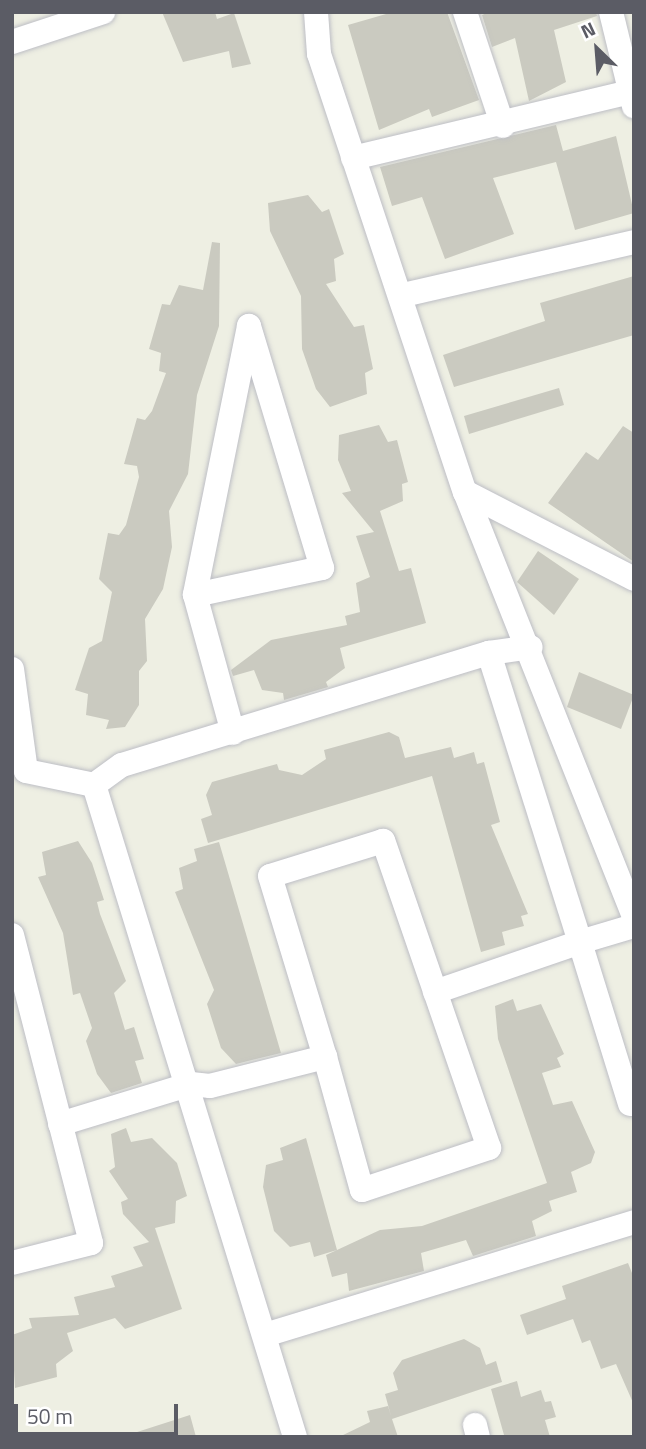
<!DOCTYPE html>
<html>
<head>
<meta charset="utf-8">
<style>
	body { margin:0 }
	#map { position:relative; width:646px; height:1449px; overflow:hidden; background:#eeefe3; font-family:"Titillium Web",sans-serif }
	div>[style] { position:absolute }
	[style*='--x'] { left:calc(var(--x)*1px); top:calc(var(--y)*1px); width:calc(var(--w)*1px); rotate:calc(var(--a)*1deg) }
	.building>* { inset:0; background:#cacac0 }
	.roads { filter:drop-shadow(0 0 2px #bdbec5) drop-shadow(0 0 2px #bdbec5) }
	.minor>* { height:24px; margin:-12px; padding:0 12px; transform-origin:12px; border-radius:12px; background:#fff }
	span { translate:-50% -50%; white-space:nowrap; text-align:center; line-height:1.15; -webkit-text-stroke:6px #fff; paint-order:stroke }
	.frame { position:absolute; inset:0; border:14px solid #5b5c65; pointer-events:none }
	.north { position:absolute; left:562px; top:14px; width:70px; height:70px; -webkit-text-stroke:5px #fff; paint-order:stroke; rotate:335deg; font-size:19px; font-weight:700; line-height:28px; text-align:center; color:#5b5c65 }
	.north::after { content:''; display:block; margin:auto; width:24px; height:32px; background:#5b5c65; clip-path:polygon(50% 0,100% 100%,50% 72%,0 100%) }
	.scale { position:absolute; left:14px; top:1404px; width:164px; height:32px; box-sizing:border-box; border:4px solid #5b5c65; border-top:0; padding-left:9px; font-size:21px; line-height:24px; white-space:nowrap; color:#5b5c65; -webkit-text-stroke:5px #fff; paint-order:stroke }
</style>
</head>
<body>
<div id="map">
	<div class="building">
		<div style="clip-path:polygon(162px 12px,215px 12px,217px 19px,234px 13px,251px 64px,232px 68px,229px 51px,183px 62px)"></div>
		<div style="clip-path:polygon(393px 12px,447px 12px,479px 100px,432px 117px,429px 109px,379px 130px,348px 25px)"></div>
		<div style="clip-path:polygon(489px 12px,596px 12px,597px 16px,554px 30px,566px 82px,529px 101px,515px 38px,492px 47px,482px 15px)"></div>
		<div style="clip-path:polygon(556px 125px,563px 151px,616px 136px,634px 213px,575px 230px,556px 162px,493px 178px,514px 234px,445px 259px,422px 197px,392px 206px,380px 167px)"></div>
		<div style="clip-path:polygon(308px 195px,322px 212px,329px 209px,344px 254px,334px 259px,336px 281px,326px 284px,354px 327px,364px 325px,373px 369px,365px 373px,367px 394px,330px 407px,316px 389px,302px 349px,301px 296px,270px 231px,268px 203px)"></div>
		<div style="clip-path:polygon(212px 242px,220px 243px,219px 326px,197px 395px,188px 474px,169px 511px,172px 547px,163px 589px,145px 619px,147px 661px,139px 671px,139px 705px,125px 727px,106px 729px,109px 720px,86px 715px,88px 694px,75px 690px,89px 648px,102px 641px,112px 592px,99px 579px,106px 543px,108px 533px,119px 535px,126px 525px,139px 477px,137px 466px,124px 464px,137px 418px,145px 420px,152px 411px,166px 373px,159px 371px,161px 353px,149px 349px,162px 304px,170px 305px,179px 285px,203px 290px)"></div>
		<div style="clip-path:polygon(634px 276px,634px 335px,454px 387px,443px 355px,545px 321px,540px 303px)"></div>
		<div style="clip-path:polygon(559px 388px,564px 405px,469px 434px,464px 416px)"></div>
		<div style="clip-path:polygon(379px 425px,388px 442px,397px 440px,408px 482px,402px 484px,403px 501px,380px 511px,399px 571px,411px 568px,426px 623px,340px 648px,345px 668px,326px 682px,328px 687px,284px 700px,283px 693px,262px 690px,254px 670px,233px 676px,231px 670px,271px 640px,347px 625px,345px 616px,360px 612px,356px 583px,370px 577px,356px 536px,374px 532px,342px 493px,351px 491px,338px 460px,339px 435px)"></div>
		<div style="clip-path:polygon(623px 426px,634px 433px,634px 562px,548px 503px,586px 452px,598px 460px)"></div>
		<div style="clip-path:polygon(538px 551px,579px 579px,554px 615px,517px 582px)"></div>
		<div style="clip-path:polygon(579px 672px,634px 695px,621px 729px,567px 707px)"></div>
		<div style="clip-path:polygon(389px 732px,399px 737px,405px 758px,451px 747px,454px 758px,474px 752px,477px 764px,484px 762px,500px 822px,491px 825px,528px 914px,521px 916px,524px 926px,502px 932px,505px 945px,481px 952px,432px 776px,208px 843px,201px 819px,212px 815px,206px 795px,212px 782px,277px 764px,279px 770px,302px 775px,326px 759px,324px 750px)"></div>
		<div style="clip-path:polygon(78px 841px,92px 863px,104px 900px,97px 902px,100px 914px,126px 981px,114px 993px,125px 1030px,134px 1027px,144px 1059px,135px 1061px,142px 1083px,111px 1093px,97px 1074px,86px 1041px,92px 1028px,80px 993px,73px 995px,63px 933px,38px 877px,46px 875px,42px 852px)"></div>
		<div style="clip-path:polygon(219px 842px,281px 1053px,236px 1064px,221px 1048px,207px 1004px,214px 990px,175px 892px,183px 889px,179px 868px,197px 861px,194px 849px)"></div>
		<div style="clip-path:polygon(513px 999px,517px 1011px,541px 1004px,564px 1054px,557px 1058px,561px 1067px,542px 1073px,553px 1105px,572px 1101px,595px 1152px,591px 1163px,571px 1172px,577px 1192px,549px 1201px,552px 1211px,532px 1221px,536px 1236px,473px 1256px,466px 1240px,421px 1253px,424px 1271px,349px 1291px,347px 1273px,332px 1277px,326px 1255px,337px 1250px,314px 1257px,310px 1242px,290px 1247px,274px 1231px,263px 1187px,266px 1165px,283px 1160px,280px 1148px,306px 1138px,337px 1250px,380px 1230px,422px 1226px,547px 1183px,498px 1039px,495px 1006px)"></div>
		<div style="clip-path:polygon(126px 1128px,131px 1142px,152px 1138px,177px 1163px,187px 1196px,176px 1201px,175px 1223px,155px 1228px,182px 1309px,125px 1329px,115px 1318px,67px 1333px,73px 1351px,56px 1364px,57px 1377px,15px 1388px,12px 1335px,32px 1328px,29px 1318px,79px 1315px,74px 1297px,115px 1287px,111px 1276px,143px 1266px,133px 1247px,149px 1242px,123px 1214px,121px 1202px,128px 1199px,109px 1171px,115px 1167px,111px 1134px)"></div>
		<div style="clip-path:polygon(628px 1263px,634px 1278px,634px 1405px,616px 1364px,601px 1369px,590px 1340px,582px 1343px,573px 1319px,527px 1335px,520px 1315px,566px 1299px,562px 1286px)"></div>
		<div style="clip-path:polygon(464px 1339px,480px 1348px,486px 1365px,496px 1361px,502px 1382px,392px 1419px,398px 1437px,339px 1437px,370px 1422px,367px 1411px,388px 1406px,391px 1416px,385px 1394px,398px 1390px,393px 1373px,402px 1360px)"></div>
		<div style="clip-path:polygon(517px 1381px,521px 1397px,541px 1390px,545px 1402px,551px 1401px,556px 1417px,545px 1420px,550px 1437px,504px 1435px,491px 1389px)"></div>
		<div style="clip-path:polygon(190px 1415px,196px 1437px,135px 1437px,134px 1433px)"></div>
	</div>
	<div class="roads">
		<div class="minor">
			<div style="--x:316;--y:12;--w:42;--a:85.9"></div>
			<div style="--x:319;--y:54;--w:462;--a:71.6"></div>
			<div style="--x:465;--y:492;--w:457;--a:68.3"></div>
			<div style="--x:465;--y:12;--w:120;--a:71.6"></div>
			<div style="--x:611;--y:12;--w:97;--a:76.3"></div>
			<div style="--x:12;--y:42;--w:96;--a:-18.2"></div>
			<div style="--x:353;--y:158;--w:289;--a:-13.4"></div>
			<div style="--x:403;--y:295;--w:237;--a:-12.9"></div>
			<div style="--x:465;--y:492;--w:190;--a:27.2"></div>
			<div style="--x:195;--y:595;--w:130;--a:-12"></div>
			<div style="--x:322;--y:568;--w:253;--a:-106.8"></div>
			<div style="--x:249;--y:326;--w:274;--a:101.4"></div>
			<div style="--x:195;--y:595;--w:143;--a:74.6"></div>
			<div style="--x:12;--y:669;--w:103;--a:82.2"></div>
			<div style="--x:26;--y:771;--w:69;--a:11.6"></div>
			<div style="--x:12;--y:935;--w:318;--a:75.6"></div>
			<div style="--x:91;--y:1243;--w:81;--a:165.8"></div>
			<div style="--x:435;--y:992;--w:153;--a:-19"></div>
			<div style="--x:580;--y:942;--w:303;--a:-107.5"></div>
			<div style="--x:630;--y:1104;--w:170;--a:-107.2"></div>
			<div style="--x:580;--y:942;--w:56;--a:-16.5"></div>
			<div style="--x:60;--y:1124;--w:137;--a:-17"></div>
			<div style="--x:191;--y:1084;--w:19;--a:6"></div>
			<div style="--x:210;--y:1086;--w:119;--a:-14.2"></div>
			<div style="--x:325;--y:1057;--w:138;--a:74.5"></div>
			<div style="--x:362;--y:1190;--w:134;--a:-18.3"></div>
			<div style="--x:489;--y:1148;--w:325;--a:-109"></div>
			<div style="--x:383;--y:841;--w:118;--a:162.8"></div>
			<div style="--x:270;--y:876;--w:189;--a:73.1"></div>
			<div style="--x:265;--y:1335;--w:386;--a:-17"></div>
			<div style="--x:475;--y:1425;--w:12;--a:76"></div>
			<div style="--x:295;--y:1437;--w:682;--a:-107.13"></div>
			<div style="--x:94;--y:785;--w:34;--a:-36"></div>
			<div style="--x:122;--y:765;--w:384;--a:-17"></div>
			<div style="--x:489;--y:653;--w:42;--a:-8.1"></div>
		</div>
	</div>
	<div class="frame"></div>
	<div class="north">N</div>
	<div class="scale">50 m</div>
</div>
</body>
</html>
